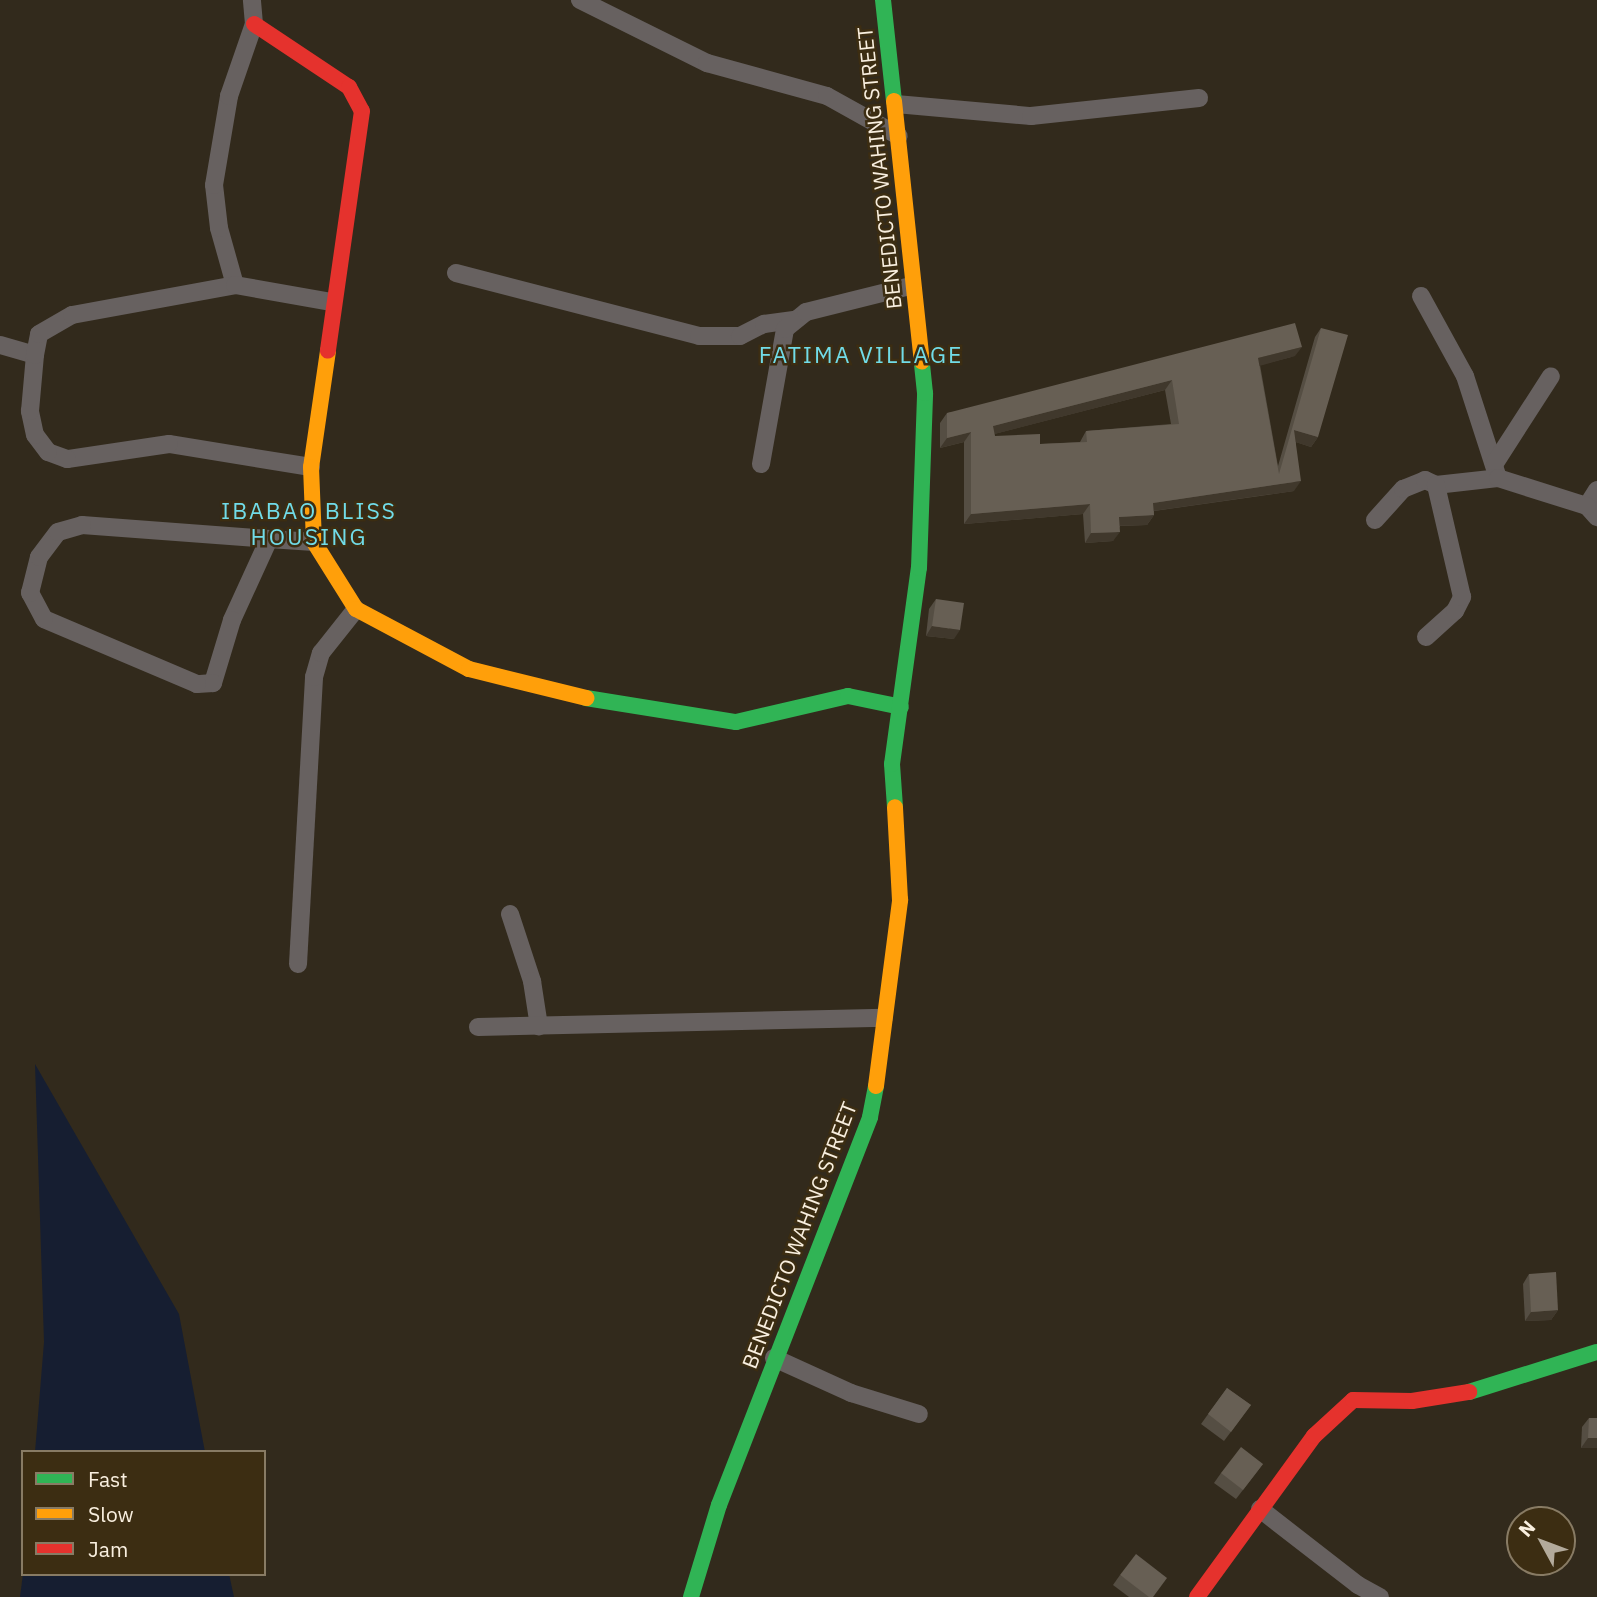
<!DOCTYPE html>
<html>
<head>
<meta charset="utf-8">
<style>
	body { margin:0 }
	#map { position:relative; width:1597px; height:1597px; overflow:hidden; background:#322a1c; font-family:"IBM Plex Sans",sans-serif }
	div>[style] { position:absolute }
	[style*='--x'] { left:calc(var(--x)*1px); top:calc(var(--y)*1px); width:calc(var(--w)*1px); rotate:calc(var(--a)*1deg) }
	.water>* { inset:0; background:#161e31 }
	.street>* { height:18px; margin:-9px; padding:0 9px; transform-origin:9px; border-radius:9px; background:#676160 }
	.fast>* { height:16px; margin:-8px; padding:0 8px; transform-origin:8px; border-radius:8px; background:#30b455 }
	.slow>* { height:16px; margin:-8px; padding:0 8px; transform-origin:8px; border-radius:8px; background:#ff9f0a }
	.jam>* { height:16px; margin:-8px; padding:0 8px; transform-origin:8px; border-radius:8px; background:#e5322d }
	.wall>* { inset:0; background:#554e43 }
	.shaded-wall>* { inset:0; background:#40382c }
	.building>* { inset:0; background:#675f54 }
	span { translate:-50% -50%; white-space:nowrap; text-align:center; line-height:1.15; -webkit-text-stroke:5px #3c2d12; paint-order:stroke }
	.street-label { font-size:21px; color:#f9efdf }
	.neighbourhood-label { font-size:23px; color:#71dce8; letter-spacing:2px }
	.legend { position:absolute; left:21px; top:1450px; width:245px; height:126px; box-sizing:border-box; background:#3c2d12; border:2px solid #887b64; margin:0; padding:9px 12px; list-style:none; font-size:21px; color:#f9efdf }
	.legend li { display:flex; align-items:center; gap:14px; height:35px }
	.legend b { width:35px; border:2px solid #887b64 }
	.north { position:absolute; left:1506px; top:1506px; width:70px; height:70px; box-sizing:border-box; background:#3c2d12; border:2px solid #887b64; border-radius:50%; rotate:311deg; font-size:19px; font-weight:700; line-height:28px; text-align:center; color:#f9efdf }
	.north::after { content:''; display:block; margin:auto; width:24px; height:32px; background:#b3aa9b; clip-path:polygon(50% 0,100% 100%,50% 72%,0 100%) }
</style>
</head>
<body>
<div id="map">
	<div class="water">
		<div style="clip-path:polygon(35px 1064px,179px 1314px,205px 1452px,35px 1452px,44px 1342px)"></div>
		<div style="clip-path:polygon(23px 1574px,229px 1574px,234px 1597px,20px 1597px)"></div>
	</div>
	<div class="street">
		<div style="--x:580;--y:0;--w:142;--a:26.4"></div>
		<div style="--x:707;--y:63;--w:124;--a:15.4"></div>
		<div style="--x:827;--y:96;--w:82;--a:29.1"></div>
		<div style="--x:896;--y:104;--w:136;--a:5.1"></div>
		<div style="--x:1031;--y:116;--w:169;--a:-6.1"></div>
		<div style="--x:456;--y:273;--w:251;--a:14.5"></div>
		<div style="--x:699;--y:336;--w:41;--a:0"></div>
		<div style="--x:740;--y:336;--w:27;--a:-27"></div>
		<div style="--x:764;--y:324;--w:30;--a:-8"></div>
		<div style="--x:235;--y:285;--w:59;--a:-105.7"></div>
		<div style="--x:219;--y:228;--w:43;--a:-96.6"></div>
		<div style="--x:214;--y:185;--w:90;--a:-80.4"></div>
		<div style="--x:229;--y:96;--w:76;--a:-70.9"></div>
		<div style="--x:254;--y:24;--w:24;--a:-95"></div>
		<div style="--x:1421;--y:296;--w:91;--a:61.2"></div>
		<div style="--x:1465;--y:376;--w:107;--a:72.1"></div>
		<div style="--x:0;--y:345;--w:36;--a:16"></div>
		<div style="--x:1495;--y:463;--w:103;--a:-57.2"></div>
		<div style="--x:761;--y:464;--w:137;--a:-79.9"></div>
		<div style="--x:785;--y:329;--w:27;--a:-39"></div>
		<div style="--x:806;--y:312;--w:107;--a:-14"></div>
		<div style="--x:311;--y:467;--w:144;--a:-170.8"></div>
		<div style="--x:169;--y:444;--w:103;--a:171.6"></div>
		<div style="--x:67;--y:459;--w:20;--a:-160"></div>
		<div style="--x:48;--y:452;--w:21;--a:-127"></div>
		<div style="--x:35;--y:435;--w:25;--a:-102"></div>
		<div style="--x:30;--y:411;--w:56;--a:-84.9"></div>
		<div style="--x:35;--y:355;--w:21;--a:-79"></div>
		<div style="--x:39;--y:334;--w:38;--a:-30"></div>
		<div style="--x:72;--y:315;--w:166;--a:-10.4"></div>
		<div style="--x:235;--y:285;--w:97;--a:10"></div>
		<div style="--x:1597;--y:490;--w:19;--a:122"></div>
		<div style="--x:1587;--y:506;--w:15;--a:48"></div>
		<div style="--x:1375;--y:520;--w:42;--a:-47.9"></div>
		<div style="--x:1403;--y:489;--w:24;--a:-22"></div>
		<div style="--x:1425;--y:480;--w:12;--a:24"></div>
		<div style="--x:1436;--y:485;--w:62;--a:-6.4"></div>
		<div style="--x:1498;--y:478;--w:93;--a:17.5"></div>
		<div style="--x:82;--y:525;--w:188;--a:4.3"></div>
		<div style="--x:269;--y:539;--w:89;--a:114.6"></div>
		<div style="--x:232;--y:620;--w:66;--a:106.8"></div>
		<div style="--x:213;--y:683;--w:16;--a:176"></div>
		<div style="--x:197;--y:684;--w:166;--a:-157"></div>
		<div style="--x:44;--y:619;--w:30;--a:-118"></div>
		<div style="--x:30;--y:593;--w:37;--a:-76"></div>
		<div style="--x:39;--y:557;--w:31;--a:-53"></div>
		<div style="--x:58;--y:532;--w:25;--a:-16"></div>
		<div style="--x:269;--y:539;--w:45;--a:3.8"></div>
		<div style="--x:1426;--y:637;--w:39;--a:-42"></div>
		<div style="--x:1455;--y:611;--w:16;--a:-63"></div>
		<div style="--x:1462;--y:597;--w:115;--a:-103.1"></div>
		<div style="--x:510;--y:914;--w:71;--a:71.8"></div>
		<div style="--x:532;--y:981;--w:46;--a:81.2"></div>
		<div style="--x:298;--y:964;--w:287;--a:-86.8"></div>
		<div style="--x:314;--y:677;--w:25;--a:-74"></div>
		<div style="--x:321;--y:653;--w:56;--a:-51.5"></div>
		<div style="--x:478;--y:1027;--w:406;--a:-1.3"></div>
		<div style="--x:774;--y:1358;--w:85;--a:24.4"></div>
		<div style="--x:851;--y:1393;--w:71;--a:17.2"></div>
		<div style="--x:1260;--y:1509;--w:124;--a:37.8"></div>
		<div style="--x:1358;--y:1585;--w:25;--a:29"></div>
	</div>
	<div class="fast">
		<div style="--x:883;--y:0;--w:102;--a:83.8"></div>
		<div style="--x:586;--y:698;--w:152;--a:9.1"></div>
		<div style="--x:736;--y:722;--w:115;--a:-13.1"></div>
		<div style="--x:848;--y:696;--w:54;--a:11.7"></div>
		<div style="--x:895;--y:807;--w:43;--a:-94"></div>
		<div style="--x:892;--y:764;--w:198;--a:-82.2"></div>
		<div style="--x:919;--y:568;--w:175;--a:-88"></div>
		<div style="--x:925;--y:393;--w:31;--a:-96"></div>
		<div style="--x:1469;--y:1392;--w:134;--a:-17.4"></div>
		<div style="--x:691;--y:1597;--w:96;--a:-73.1"></div>
		<div style="--x:719;--y:1505;--w:416;--a:-68.7"></div>
		<div style="--x:870;--y:1117;--w:32;--a:-79"></div>
	</div>
	<div class="slow">
		<div style="--x:894;--y:101;--w:262;--a:83.9"></div>
		<div style="--x:328;--y:351;--w:117;--a:98.3"></div>
		<div style="--x:311;--y:467;--w:75;--a:87.7"></div>
		<div style="--x:314;--y:542;--w:79;--a:57.9"></div>
		<div style="--x:356;--y:609;--w:128;--a:28"></div>
		<div style="--x:469;--y:669;--w:121;--a:13.9"></div>
		<div style="--x:876;--y:1086;--w:188;--a:-82.6"></div>
		<div style="--x:900;--y:900;--w:93;--a:-93.1"></div>
	</div>
	<div class="jam">
		<div style="--x:254;--y:24;--w:114;--a:33.6"></div>
		<div style="--x:349;--y:87;--w:27;--a:62"></div>
		<div style="--x:362;--y:111;--w:242;--a:98.1"></div>
		<div style="--x:1197;--y:1597;--w:199;--a:-54"></div>
		<div style="--x:1314;--y:1436;--w:53;--a:-42.7"></div>
		<div style="--x:1353;--y:1400;--w:59;--a:1"></div>
		<div style="--x:1412;--y:1401;--w:58;--a:-9"></div>
	</div>
	<div class="wall">
		<div style="clip-path:polygon(evenodd,1321px 328px,1318px 437px,1311px 447px,1296px 442px,1294px 491px,1154px 511px,1154px 515px,1147px 525px,1120px 526px,1113px 541px,1085px 543px,1083px 514px,964px 524px,964px 442px,940px 448px,940px 423px,947px 413px,1295px 356px,1260px 365px,1278px 466px,1315px 337px,1321px 328px,1165px 390px,1171px 424px,1086px 431px,1080px 442px,1040px 444px,995px 436px,994px 434px,1165px 390px)"></div>
		<div style="clip-path:polygon(936px 599px,954px 639px,926px 636px,929px 609px)"></div>
		<div style="clip-path:polygon(1529px 1274px,1558px 1310px,1551px 1320px,1525px 1321px,1523px 1284px)"></div>
		<div style="clip-path:polygon(1227px 1388px,1251px 1405px,1224px 1441px,1201px 1424px)"></div>
		<div style="clip-path:polygon(1589px 1418px,1597px 1448px,1581px 1448px,1582px 1427px)"></div>
		<div style="clip-path:polygon(1263px 1464px,1236px 1499px,1214px 1483px,1221px 1473px)"></div>
		<div style="clip-path:polygon(1120px 1575px,1153px 1597px,1129px 1597px,1113px 1585px)"></div>
	</div>
	<div class="shaded-wall">
		<div style="clip-path:polygon(1302px 347px,1295px 356px,1252px 368px,1258px 358px)"></div>
		<div style="clip-path:polygon(1172px 380px,1165px 390px,987px 436px,993px 426px)"></div>
		<div style="clip-path:polygon(1294px 430px,1318px 437px,1311px 447px,1289px 440px)"></div>
		<div style="clip-path:polygon(971px 432px,964px 442px,940px 448px,947px 438px)"></div>
		<div style="clip-path:polygon(1301px 481px,1294px 491px,1146px 512px,1153px 503px)"></div>
		<div style="clip-path:polygon(1090px 504px,1083px 514px,964px 524px,971px 514px)"></div>
		<div style="clip-path:polygon(1154px 515px,1147px 525px,1113px 526px,1119px 517px)"></div>
		<div style="clip-path:polygon(1120px 532px,1113px 541px,1085px 543px,1091px 533px)"></div>
		<div style="clip-path:polygon(932px 626px,960px 630px,954px 639px,926px 636px)"></div>
		<div style="clip-path:polygon(1558px 1310px,1551px 1320px,1525px 1321px,1531px 1312px)"></div>
		<div style="clip-path:polygon(1588px 1438px,1597px 1438px,1597px 1448px,1581px 1448px)"></div>
	</div>
	<div class="building">
		<div style="clip-path:polygon(evenodd,1295px 323px,1302px 347px,1258px 358px,1279px 474px,1321px 328px,1348px 335px,1318px 437px,1294px 430px,1301px 481px,1153px 503px,1154px 515px,1119px 517px,1120px 532px,1091px 533px,1090px 504px,971px 514px,971px 432px,947px 438px,947px 413px,1295px 323px,1172px 380px,1179px 424px,1086px 431px,1087px 442px,1040px 444px,1040px 434px,995px 436px,993px 426px,1172px 380px)"></div>
		<div style="clip-path:polygon(936px 599px,964px 603px,960px 630px,932px 626px)"></div>
		<div style="clip-path:polygon(1556px 1272px,1558px 1310px,1531px 1312px,1529px 1274px)"></div>
		<div style="clip-path:polygon(1227px 1388px,1251px 1405px,1231px 1432px,1208px 1414px)"></div>
		<div style="clip-path:polygon(1589px 1418px,1597px 1418px,1597px 1438px,1588px 1438px)"></div>
		<div style="clip-path:polygon(1241px 1447px,1263px 1464px,1243px 1490px,1221px 1473px)"></div>
		<div style="clip-path:polygon(1136px 1554px,1167px 1578px,1153px 1597px,1149px 1597px,1120px 1575px)"></div>
	</div>
	<div class="street-label">
		<span style="left:879px;top:168px;rotate:-96deg">BENEDICTO WAHING STREET</span>
		<span style="left:799px;top:1235px;rotate:-69deg">BENEDICTO WAHING STREET</span>
	</div>
	<div class="neighbourhood-label">
		<span style="left:861px;top:354px">FATIMA VILLAGE</span>
		<span style="left:309px;top:523px">IBABAO BLISS<br>HOUSING</span>
	</div>
	<ul class="legend">
	<li><b style="height:9px;background:#30b455"></b>Fast</li>
	<li><b style="height:9px;background:#ff9f0a"></b>Slow</li>
	<li><b style="height:9px;background:#e5322d"></b>Jam</li>
	</ul>
	<div class="north">N</div>
</div>
</body>
</html>
